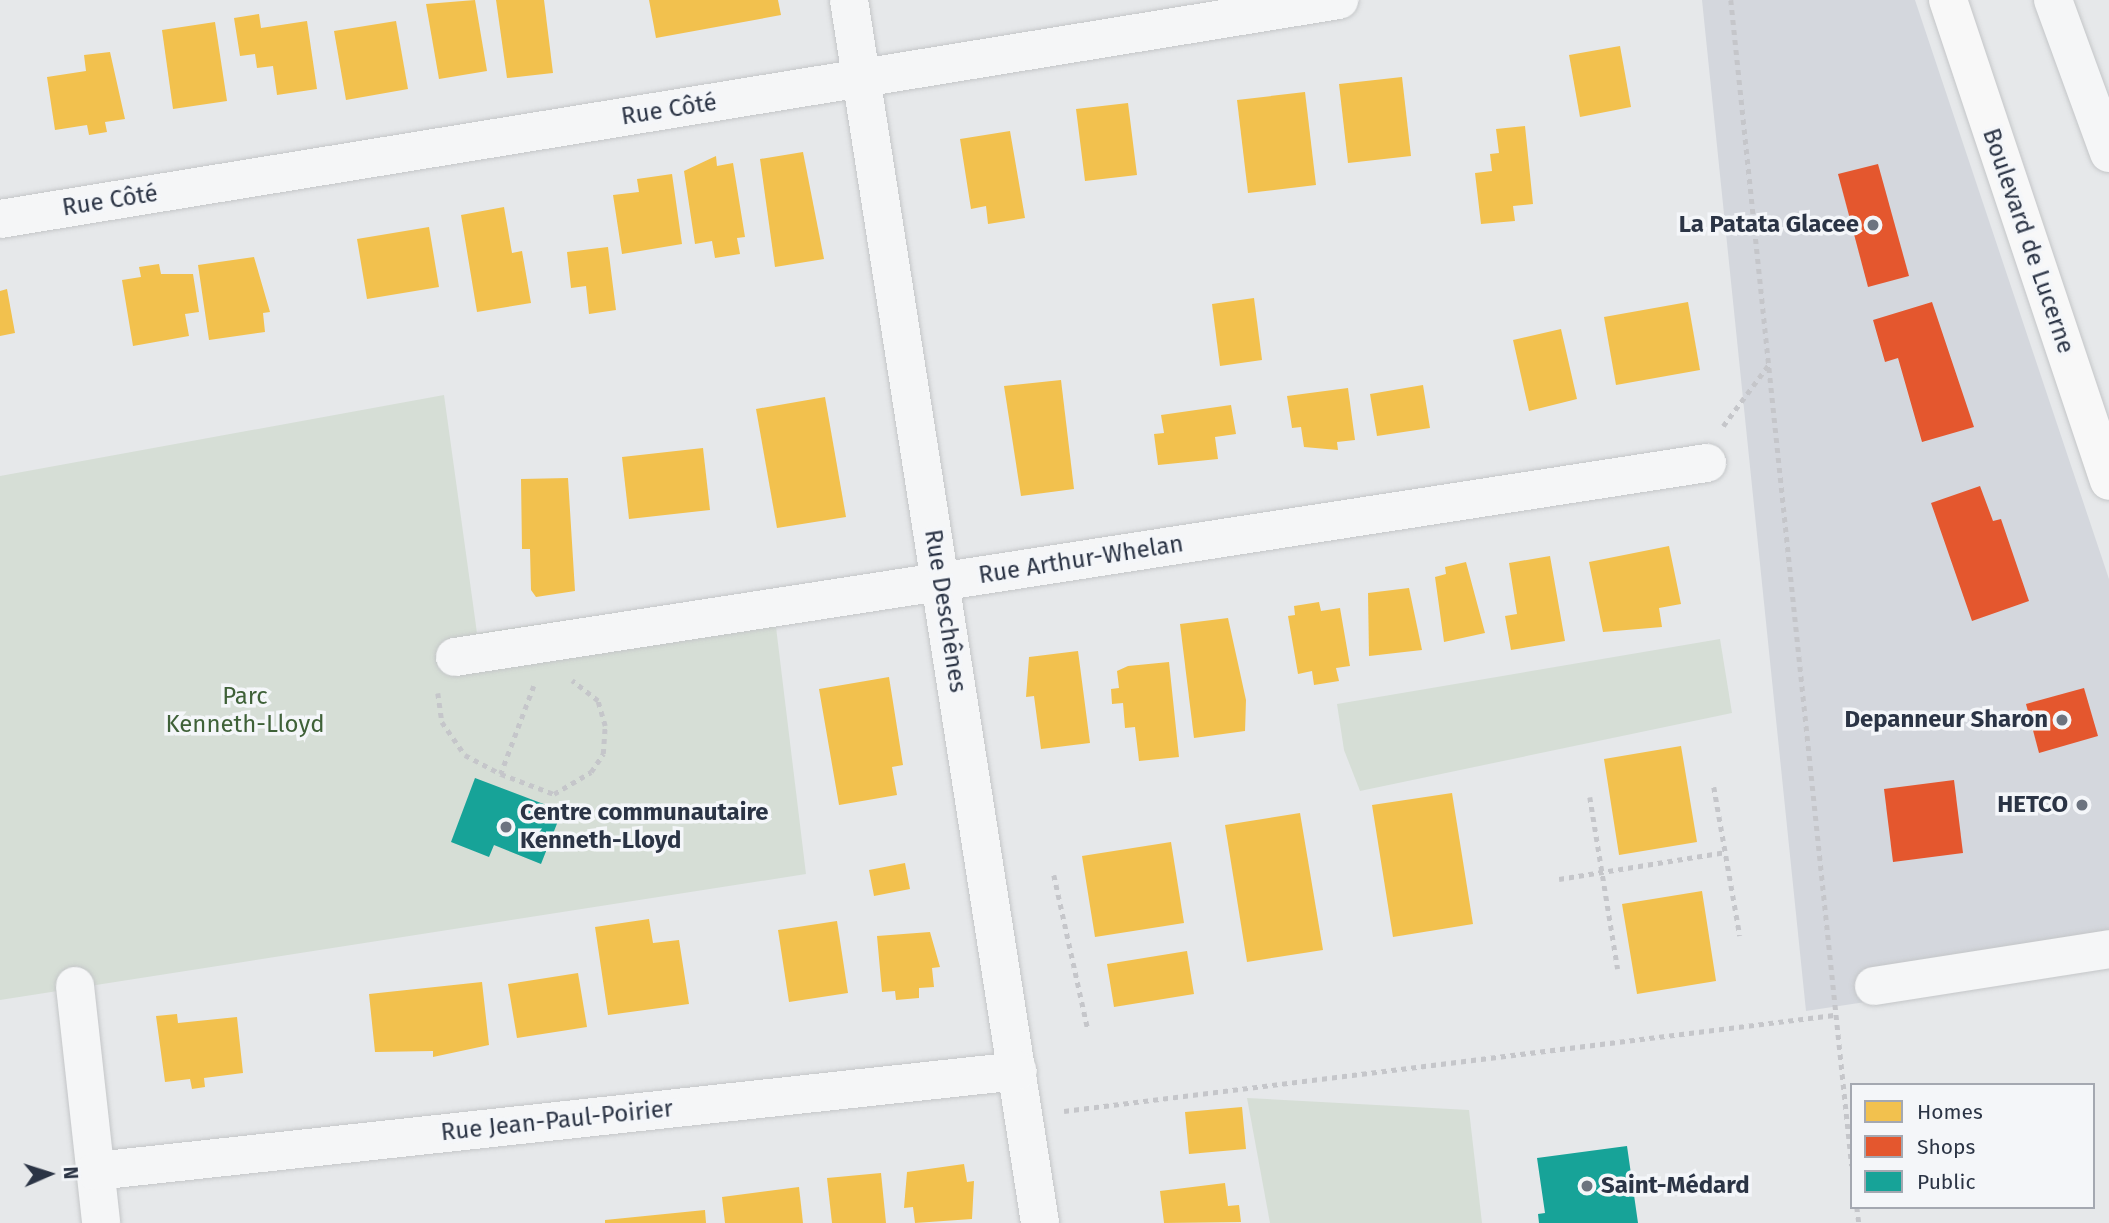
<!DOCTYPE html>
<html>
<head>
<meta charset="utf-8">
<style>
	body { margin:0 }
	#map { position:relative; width:2109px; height:1223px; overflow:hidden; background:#e6e8ea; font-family:"Fira Sans",sans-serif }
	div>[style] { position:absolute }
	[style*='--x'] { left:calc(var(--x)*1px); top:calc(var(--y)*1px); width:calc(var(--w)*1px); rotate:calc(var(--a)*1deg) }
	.built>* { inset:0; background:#d4d7dd }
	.green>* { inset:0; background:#d6ded6 }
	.homes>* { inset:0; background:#f2c14e }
	.shops>* { inset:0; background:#e4572e }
	.public>* { inset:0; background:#17a398 }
	.path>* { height:4.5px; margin-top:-2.25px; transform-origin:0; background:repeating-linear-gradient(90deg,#c5c6ca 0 5px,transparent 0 10px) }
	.roads { filter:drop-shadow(0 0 2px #c4c6c8) drop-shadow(0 0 2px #c4c6c8) }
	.street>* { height:38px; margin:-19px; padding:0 19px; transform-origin:19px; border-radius:19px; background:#f5f6f7 }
	.secondary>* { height:38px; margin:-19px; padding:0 19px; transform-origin:19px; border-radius:19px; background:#f8f8f8 }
	.dots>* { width:19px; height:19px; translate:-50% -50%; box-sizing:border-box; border:4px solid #f4f6f9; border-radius:50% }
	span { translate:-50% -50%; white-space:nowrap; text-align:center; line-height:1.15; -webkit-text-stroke:7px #f4f6f9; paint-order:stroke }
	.street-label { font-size:24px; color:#2b3445 }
	.poi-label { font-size:24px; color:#2b3445; font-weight:700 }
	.right { translate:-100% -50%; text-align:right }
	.left { translate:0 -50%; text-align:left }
	.park-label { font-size:24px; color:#3f6138 }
	.legend { position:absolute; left:1850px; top:1083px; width:245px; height:126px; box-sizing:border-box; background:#f4f6f9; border:2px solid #a4a8b1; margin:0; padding:9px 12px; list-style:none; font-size:21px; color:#2b3445 }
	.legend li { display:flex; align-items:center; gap:14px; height:35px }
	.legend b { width:35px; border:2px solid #a4a8b1 }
	.north { position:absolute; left:14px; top:1139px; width:70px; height:70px; -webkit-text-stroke:5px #f4f6f9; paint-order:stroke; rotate:87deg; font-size:19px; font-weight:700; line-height:28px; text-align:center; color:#2b3445 }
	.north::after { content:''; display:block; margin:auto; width:24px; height:32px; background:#2b3445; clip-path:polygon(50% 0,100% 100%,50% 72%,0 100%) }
</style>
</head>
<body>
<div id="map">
	<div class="built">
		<div style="clip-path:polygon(1702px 0,1915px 0,2109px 579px,2109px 965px,1806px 1011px)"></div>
	</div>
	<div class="green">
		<div style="clip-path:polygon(444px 395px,477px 633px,763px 592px,776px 627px,806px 874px,0 1000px,0 476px)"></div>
		<div style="clip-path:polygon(1720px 639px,1732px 713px,1360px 791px,1344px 750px,1337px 704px)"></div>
		<div style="clip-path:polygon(1247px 1098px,1469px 1110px,1482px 1223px,1270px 1223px)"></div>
	</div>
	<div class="homes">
		<div style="clip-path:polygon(475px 0,487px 71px,439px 79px,426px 4px)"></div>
		<div style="clip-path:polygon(496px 0,544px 0,553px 73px,507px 78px)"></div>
		<div style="clip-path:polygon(649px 0,778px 0,781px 15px,656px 38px)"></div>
		<div style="clip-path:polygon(259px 14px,261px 28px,307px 21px,317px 89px,277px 95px,273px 66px,257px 68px,255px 54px,240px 56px,234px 18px)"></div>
		<div style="clip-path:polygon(396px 21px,408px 89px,346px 100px,334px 31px)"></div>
		<div style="clip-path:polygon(215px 22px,227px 101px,173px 109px,162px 30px)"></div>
		<div style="clip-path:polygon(1620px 46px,1631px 107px,1580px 117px,1569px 55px)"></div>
		<div style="clip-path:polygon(110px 52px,125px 119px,105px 122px,107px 132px,89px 135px,87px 125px,55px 130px,47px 77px,86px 71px,84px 55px)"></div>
		<div style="clip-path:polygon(1402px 77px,1411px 156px,1348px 163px,1339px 84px)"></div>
		<div style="clip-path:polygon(1305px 92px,1316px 185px,1248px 193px,1237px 100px)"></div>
		<div style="clip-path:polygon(1128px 103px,1137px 175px,1085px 181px,1076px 109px)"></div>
		<div style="clip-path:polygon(1525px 126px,1533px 204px,1513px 206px,1515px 221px,1481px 224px,1475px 173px,1492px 171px,1490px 154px,1499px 153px,1496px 129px)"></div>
		<div style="clip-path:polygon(1010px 131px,1025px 218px,988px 224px,986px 206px,971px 209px,960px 139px)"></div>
		<div style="clip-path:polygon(803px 152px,824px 259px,775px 267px,760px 159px)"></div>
		<div style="clip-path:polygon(716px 156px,717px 166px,733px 163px,745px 237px,737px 238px,740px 254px,715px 258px,712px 241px,695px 244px,684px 171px)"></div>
		<div style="clip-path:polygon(672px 174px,682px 244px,622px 254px,613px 195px,639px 192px,637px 179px)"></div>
		<div style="clip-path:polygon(504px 207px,512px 253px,522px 251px,531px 303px,477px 312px,461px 215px)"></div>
		<div style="clip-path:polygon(429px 227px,439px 287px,367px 299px,357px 239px)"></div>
		<div style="clip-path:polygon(608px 247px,616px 310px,589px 314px,586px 286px,571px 288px,567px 252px)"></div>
		<div style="clip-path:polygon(254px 257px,270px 312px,263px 313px,265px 332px,209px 340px,198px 265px)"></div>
		<div style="clip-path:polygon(159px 264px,161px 274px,193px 274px,199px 312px,185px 314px,189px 336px,133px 346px,122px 280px,141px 277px,139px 267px)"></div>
		<div style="clip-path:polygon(7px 289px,15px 333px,0 336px,0 291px)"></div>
		<div style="clip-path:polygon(1254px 298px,1262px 360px,1220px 366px,1212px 304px)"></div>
		<div style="clip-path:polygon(1688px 302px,1700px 370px,1616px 385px,1604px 317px)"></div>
		<div style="clip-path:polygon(1561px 329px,1577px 399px,1529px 411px,1513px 340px)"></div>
		<div style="clip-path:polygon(1061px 380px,1074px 489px,1021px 496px,1004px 386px)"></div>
		<div style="clip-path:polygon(1423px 385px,1430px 428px,1377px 436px,1370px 394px)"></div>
		<div style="clip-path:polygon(1348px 388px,1355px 440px,1337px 442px,1338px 450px,1304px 447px,1301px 427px,1292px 428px,1287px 396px)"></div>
		<div style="clip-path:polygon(825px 397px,846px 517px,777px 528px,756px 409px)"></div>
		<div style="clip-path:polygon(1231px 405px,1236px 434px,1215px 437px,1218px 459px,1158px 465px,1154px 434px,1164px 433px,1161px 415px)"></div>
		<div style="clip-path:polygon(703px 448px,710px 510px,629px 519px,622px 457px)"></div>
		<div style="clip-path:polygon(568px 478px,575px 591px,536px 597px,531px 590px,530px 549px,522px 549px,521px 479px)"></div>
		<div style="clip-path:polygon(1669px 546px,1681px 604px,1659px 608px,1662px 627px,1603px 632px,1589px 562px)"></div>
		<div style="clip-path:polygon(1550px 556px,1565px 641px,1511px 650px,1505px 616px,1517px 614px,1509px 563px)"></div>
		<div style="clip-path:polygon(1466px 562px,1485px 633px,1444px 642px,1435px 577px,1446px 574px,1445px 567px)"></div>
		<div style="clip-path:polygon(1409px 588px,1422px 650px,1369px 656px,1368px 593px)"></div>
		<div style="clip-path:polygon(1319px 602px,1321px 611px,1340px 608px,1350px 666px,1336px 668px,1339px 681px,1314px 685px,1312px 671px,1298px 674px,1288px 616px,1295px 615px,1294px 606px)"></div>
		<div style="clip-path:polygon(1228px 618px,1246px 700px,1245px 731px,1194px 738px,1180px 624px)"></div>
		<div style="clip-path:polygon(1078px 651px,1090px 743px,1041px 749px,1034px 696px,1026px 697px,1029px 657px)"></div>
		<div style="clip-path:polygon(1169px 662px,1179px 757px,1139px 761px,1135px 727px,1125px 728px,1123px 703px,1112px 704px,1111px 689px,1119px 688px,1117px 671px,1128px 666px)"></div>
		<div style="clip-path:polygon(889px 677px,903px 765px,892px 767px,897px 795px,839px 805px,819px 689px)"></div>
		<div style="clip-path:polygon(1681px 746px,1697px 842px,1619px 855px,1604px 759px)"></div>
		<div style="clip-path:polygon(1452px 793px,1473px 924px,1393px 937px,1372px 805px)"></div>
		<div style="clip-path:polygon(1300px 813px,1323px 950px,1247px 962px,1225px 825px)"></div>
		<div style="clip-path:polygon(1171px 842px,1184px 923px,1095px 937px,1082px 856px)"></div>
		<div style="clip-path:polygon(905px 863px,910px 889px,874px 896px,869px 870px)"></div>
		<div style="clip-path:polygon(1702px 891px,1716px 981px,1637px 994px,1622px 904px)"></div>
		<div style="clip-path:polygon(649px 919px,653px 943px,679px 940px,689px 1004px,608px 1015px,595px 927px)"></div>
		<div style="clip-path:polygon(837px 921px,848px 993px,789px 1002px,778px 930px)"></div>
		<div style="clip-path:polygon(930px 932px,940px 967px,932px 968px,934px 987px,919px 988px,919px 998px,896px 1000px,895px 991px,882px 992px,877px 936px)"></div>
		<div style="clip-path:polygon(1187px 951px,1194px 994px,1114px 1007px,1107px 964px)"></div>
		<div style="clip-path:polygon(578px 973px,587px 1027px,517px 1038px,508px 984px)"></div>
		<div style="clip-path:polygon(482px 982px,489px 1045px,433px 1057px,433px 1051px,375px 1052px,369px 994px)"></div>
		<div style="clip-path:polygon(177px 1014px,178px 1023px,237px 1017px,243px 1073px,204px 1078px,205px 1087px,192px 1089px,190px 1079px,165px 1082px,156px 1016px)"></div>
		<div style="clip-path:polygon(1242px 1107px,1246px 1149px,1189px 1154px,1185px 1112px)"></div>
		<div style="clip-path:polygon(964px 1164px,967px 1182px,974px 1181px,972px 1219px,915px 1223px,913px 1207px,904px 1208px,907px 1172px)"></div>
		<div style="clip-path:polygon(881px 1173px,886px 1223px,832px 1223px,827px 1178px)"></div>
		<div style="clip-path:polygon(1225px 1183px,1228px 1206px,1239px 1205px,1241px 1222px,1164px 1223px,1160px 1191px)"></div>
		<div style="clip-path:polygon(799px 1187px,803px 1223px,725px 1223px,722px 1197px)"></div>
		<div style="clip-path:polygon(705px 1210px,706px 1223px,605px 1223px,605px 1220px)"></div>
	</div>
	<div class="shops">
		<div style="clip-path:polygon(1878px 164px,1909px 276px,1868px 287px,1838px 174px)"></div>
		<div style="clip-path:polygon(1932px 302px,1974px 427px,1922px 442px,1898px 358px,1885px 362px,1873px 320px)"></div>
		<div style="clip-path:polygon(1980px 486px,1993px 521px,2001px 519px,2029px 601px,1972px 621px,1931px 503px)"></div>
		<div style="clip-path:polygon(2084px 688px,2098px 736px,2039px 753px,2026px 704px)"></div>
		<div style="clip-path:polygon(1954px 780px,1963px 853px,1893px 862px,1884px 789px)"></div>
	</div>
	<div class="public">
		<div style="clip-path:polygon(475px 778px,562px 811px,541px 864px,494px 845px,489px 857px,451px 842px)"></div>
		<div style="clip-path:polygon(1627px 1146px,1638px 1223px,1539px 1223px,1538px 1214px,1545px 1213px,1537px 1158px)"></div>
	</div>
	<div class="path">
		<div style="--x:1731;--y:0;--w:1172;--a:84.08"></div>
		<div style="--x:1723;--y:426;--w:79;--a:-53.3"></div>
		<div style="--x:534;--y:686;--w:94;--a:110.6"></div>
		<div style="--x:501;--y:774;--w:57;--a:20.7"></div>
		<div style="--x:554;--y:794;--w:43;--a:-30.7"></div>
		<div style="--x:591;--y:772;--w:22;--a:-56"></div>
		<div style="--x:603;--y:754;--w:28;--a:-86"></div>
		<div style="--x:605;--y:726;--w:26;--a:-106"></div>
		<div style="--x:598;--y:701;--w:33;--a:-142"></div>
		<div style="--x:438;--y:693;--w:29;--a:82"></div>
		<div style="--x:442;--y:722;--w:40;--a:55.1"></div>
		<div style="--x:465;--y:755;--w:41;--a:27.8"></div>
		<div style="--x:1714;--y:787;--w:151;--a:80.1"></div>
		<div style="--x:1590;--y:797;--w:174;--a:80.8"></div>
		<div style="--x:1054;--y:875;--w:159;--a:77.6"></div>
		<div style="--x:1559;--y:879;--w:169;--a:-9.2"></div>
		<div style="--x:1064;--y:1111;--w:776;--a:-7.11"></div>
		<div style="--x:1857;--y:1207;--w:16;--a:83"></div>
	</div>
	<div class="roads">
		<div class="street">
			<div style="--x:849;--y:0;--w:1238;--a:81.12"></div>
			<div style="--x:2053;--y:0;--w:163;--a:69.9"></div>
			<div style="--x:0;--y:219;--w:1357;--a:-9.29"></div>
			<div style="--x:455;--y:657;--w:1267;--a:-8.81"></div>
			<div style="--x:75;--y:986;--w:238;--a:83.7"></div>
			<div style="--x:1874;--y:986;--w:238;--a:-8.9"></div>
			<div style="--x:96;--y:1171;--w:927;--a:-6.19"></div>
		</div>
		<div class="secondary">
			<div style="--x:1948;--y:0;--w:507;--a:71.49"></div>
		</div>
	</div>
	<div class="dots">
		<div style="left:1873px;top:225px;background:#6c737f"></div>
		<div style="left:2062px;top:720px;background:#6c737f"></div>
		<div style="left:2082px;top:805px;background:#6c737f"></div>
		<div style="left:506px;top:827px;background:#6c737f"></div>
		<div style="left:1587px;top:1186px;background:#6c737f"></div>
	</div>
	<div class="street-label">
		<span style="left:669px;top:110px;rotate:-9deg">Rue Côté</span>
		<span style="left:110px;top:201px;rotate:-9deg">Rue Côté</span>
		<span style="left:2028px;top:241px;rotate:71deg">Boulevard de Lucerne</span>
		<span style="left:1081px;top:560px;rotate:-9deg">Rue Arthur-Whelan</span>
		<span style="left:945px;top:611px;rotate:81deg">Rue Deschênes</span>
		<span style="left:557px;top:1121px;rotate:-6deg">Rue Jean-Paul-Poirier</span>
	</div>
	<div class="poi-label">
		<span class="right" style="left:1859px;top:225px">La Patata Glacee</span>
		<span class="right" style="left:2048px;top:720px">Depanneur Sharon</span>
		<span class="right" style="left:2068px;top:805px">HETCO</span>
		<span class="left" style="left:520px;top:827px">Centre communautaire<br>Kenneth-Lloyd</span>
		<span class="left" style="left:1601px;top:1186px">Saint-Médard</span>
	</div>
	<div class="park-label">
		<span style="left:245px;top:711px">Parc<br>Kenneth-Lloyd</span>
	</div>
	<ul class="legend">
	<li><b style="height:19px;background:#f2c14e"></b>Homes</li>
	<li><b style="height:19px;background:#e4572e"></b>Shops</li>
	<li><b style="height:19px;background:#17a398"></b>Public</li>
	</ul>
	<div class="north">N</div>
</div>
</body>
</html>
